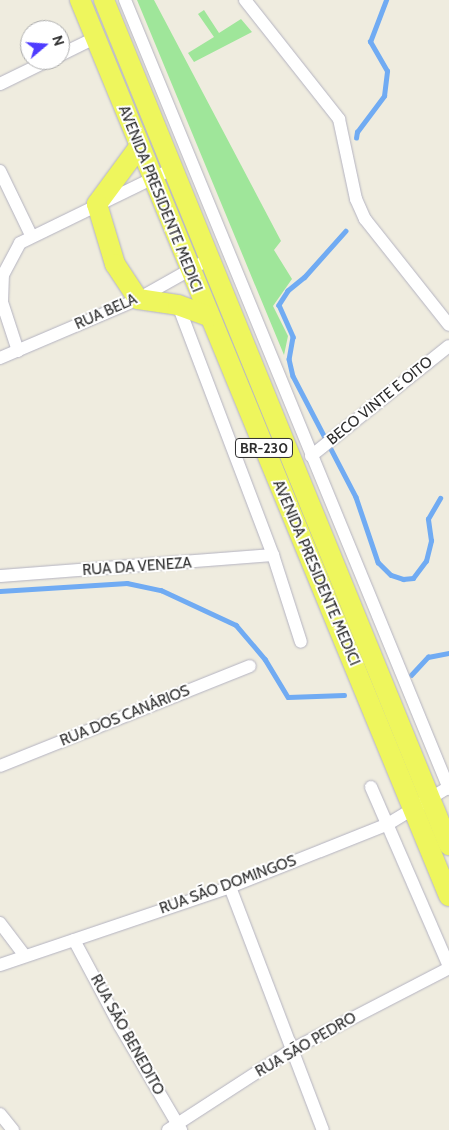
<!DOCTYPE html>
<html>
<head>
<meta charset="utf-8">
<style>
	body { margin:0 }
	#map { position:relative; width:449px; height:1130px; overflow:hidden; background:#efecdf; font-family:Cabin,sans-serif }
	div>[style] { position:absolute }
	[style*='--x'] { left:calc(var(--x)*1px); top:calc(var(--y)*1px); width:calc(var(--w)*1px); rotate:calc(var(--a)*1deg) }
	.green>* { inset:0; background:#9fe69a }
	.stream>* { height:4.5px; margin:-2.25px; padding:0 2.25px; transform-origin:2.25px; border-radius:2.25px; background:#70abf3 }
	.roads { filter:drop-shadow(0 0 1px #b4b3c1) drop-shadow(0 0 1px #b4b3c1) }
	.minor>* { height:12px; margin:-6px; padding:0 6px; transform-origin:6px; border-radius:6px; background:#fff }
	.primary>* { height:20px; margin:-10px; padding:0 10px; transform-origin:10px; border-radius:10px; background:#eef65d }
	span { translate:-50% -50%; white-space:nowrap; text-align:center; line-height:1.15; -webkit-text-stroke:4px #fff; paint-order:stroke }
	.shield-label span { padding:1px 4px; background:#fff; border:1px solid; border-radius:4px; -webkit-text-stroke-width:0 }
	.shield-label { font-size:14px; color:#2d2d2d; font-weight:700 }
	.street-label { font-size:15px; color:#2d2d2d }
	.north { position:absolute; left:20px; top:20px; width:50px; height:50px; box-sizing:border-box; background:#fff; border:1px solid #ababab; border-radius:50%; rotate:72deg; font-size:14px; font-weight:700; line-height:20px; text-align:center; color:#2d2d2d }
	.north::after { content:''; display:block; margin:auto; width:18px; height:22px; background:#4e3cff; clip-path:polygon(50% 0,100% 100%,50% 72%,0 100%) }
</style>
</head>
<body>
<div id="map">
	<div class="green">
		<div style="clip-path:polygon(137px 0,154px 0,281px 241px,274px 250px,292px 279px,273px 306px,288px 336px,284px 355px)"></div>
		<div style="clip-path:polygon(204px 10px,219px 33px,241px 19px,252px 32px,194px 62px,188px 53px,214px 37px,198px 14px)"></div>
	</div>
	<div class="stream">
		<div style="--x:356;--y:138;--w:6;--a:-81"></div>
		<div style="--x:357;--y:132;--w:45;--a:-53.1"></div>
		<div style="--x:384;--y:96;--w:25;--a:-83"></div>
		<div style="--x:387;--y:71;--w:34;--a:-120"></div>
		<div style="--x:370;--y:42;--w:45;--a:-69.1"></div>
		<div style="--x:346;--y:231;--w:62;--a:131.7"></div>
		<div style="--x:305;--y:277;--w:22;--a:141"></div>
		<div style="--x:288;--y:291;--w:17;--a:123"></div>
		<div style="--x:279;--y:305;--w:35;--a:66"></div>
		<div style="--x:293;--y:337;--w:22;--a:100"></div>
		<div style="--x:289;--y:359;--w:17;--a:77"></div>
		<div style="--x:293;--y:376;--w:136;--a:62.5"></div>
		<div style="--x:356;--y:497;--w:69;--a:71.3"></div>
		<div style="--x:378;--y:562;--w:18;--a:45"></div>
		<div style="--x:391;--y:575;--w:13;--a:18"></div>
		<div style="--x:403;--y:579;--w:10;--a:-6"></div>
		<div style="--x:413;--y:578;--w:21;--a:-53"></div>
		<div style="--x:426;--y:561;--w:21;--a:-76"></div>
		<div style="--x:431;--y:541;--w:22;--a:-98"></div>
		<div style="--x:428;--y:519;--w:24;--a:-60"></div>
		<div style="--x:0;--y:591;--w:127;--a:-3.6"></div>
		<div style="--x:127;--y:583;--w:35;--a:12"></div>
		<div style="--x:161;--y:590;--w:83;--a:25"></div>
		<div style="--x:236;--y:625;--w:45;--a:49.5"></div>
		<div style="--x:265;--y:659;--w:44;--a:58.8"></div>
		<div style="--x:288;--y:697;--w:56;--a:-2"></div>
		<div style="--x:411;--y:675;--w:25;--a:-47"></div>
		<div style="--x:428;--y:657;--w:21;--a:-11"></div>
	</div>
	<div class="roads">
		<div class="minor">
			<div style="--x:125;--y:0;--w:853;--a:67.67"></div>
			<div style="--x:245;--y:0;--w:152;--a:51.7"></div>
			<div style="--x:339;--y:119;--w:82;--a:78"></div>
			<div style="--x:356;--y:199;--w:22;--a:66"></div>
			<div style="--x:365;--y:219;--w:135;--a:51.6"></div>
			<div style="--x:60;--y:55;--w:39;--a:-26"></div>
			<div style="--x:0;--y:84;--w:55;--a:-26.1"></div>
			<div style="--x:0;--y:171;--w:71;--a:64.2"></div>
			<div style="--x:178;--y:305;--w:267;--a:69.2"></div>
			<div style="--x:273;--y:555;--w:91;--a:72.2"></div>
			<div style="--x:18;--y:351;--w:52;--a:-108.1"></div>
			<div style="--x:2;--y:302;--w:27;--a:-88"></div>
			<div style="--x:3;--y:275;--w:36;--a:-62"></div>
			<div style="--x:20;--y:243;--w:169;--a:-26"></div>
			<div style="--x:0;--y:358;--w:150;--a:-23.1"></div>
			<div style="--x:138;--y:299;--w:81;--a:-29.4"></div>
			<div style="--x:311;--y:456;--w:176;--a:-38.6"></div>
			<div style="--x:0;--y:576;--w:274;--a:-4.4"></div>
			<div style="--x:0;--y:766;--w:269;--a:-21.8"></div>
			<div style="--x:371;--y:787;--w:195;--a:66.5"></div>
			<div style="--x:230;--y:887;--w:260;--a:69.1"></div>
			<div style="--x:0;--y:923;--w:41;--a:52.9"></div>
			<div style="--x:74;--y:940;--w:98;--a:61.9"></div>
			<div style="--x:120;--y:1026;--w:121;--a:59.6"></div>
			<div style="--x:0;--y:965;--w:243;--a:-18.7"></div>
			<div style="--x:230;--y:887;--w:170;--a:-21.7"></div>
			<div style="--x:388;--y:824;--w:71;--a:-31.2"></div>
			<div style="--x:0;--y:1114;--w:21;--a:51"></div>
			<div style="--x:168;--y:1130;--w:147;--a:-33"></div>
			<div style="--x:291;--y:1050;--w:178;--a:-27.4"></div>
		</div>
		<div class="primary">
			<div style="--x:80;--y:0;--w:969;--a:67.62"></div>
			<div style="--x:104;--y:0;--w:913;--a:67.79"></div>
			<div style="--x:139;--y:147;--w:71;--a:126.4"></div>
			<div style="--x:97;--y:204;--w:63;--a:73.3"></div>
			<div style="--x:115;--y:264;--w:42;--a:56.7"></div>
			<div style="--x:138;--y:299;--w:40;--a:8.5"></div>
			<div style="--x:178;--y:305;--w:33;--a:20"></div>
		</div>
	</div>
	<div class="shield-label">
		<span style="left:264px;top:448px">BR-230</span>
	</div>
	<div class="street-label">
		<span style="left:160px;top:199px;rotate:68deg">AVENIDA PRESIDENTE MEDICI</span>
		<span style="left:106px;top:312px;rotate:-24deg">RUA BELA</span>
		<span style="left:380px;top:401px;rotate:-39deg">BECO VINTE E OITO</span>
		<span style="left:137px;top:567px;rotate:-4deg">RUA DA VENEZA</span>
		<span style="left:316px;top:573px;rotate:67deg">AVENIDA PRESIDENTE MEDICI</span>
		<span style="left:125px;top:716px;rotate:-22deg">RUA DOS CANÁRIOS</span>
		<span style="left:228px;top:885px;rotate:-20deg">RUA SÃO DOMINGOS</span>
		<span style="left:127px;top:1035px;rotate:61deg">RUA SÃO BENEDITO</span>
		<span style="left:306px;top:1045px;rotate:-30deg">RUA SÃO PEDRO</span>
	</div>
	<div class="north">N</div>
</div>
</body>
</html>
